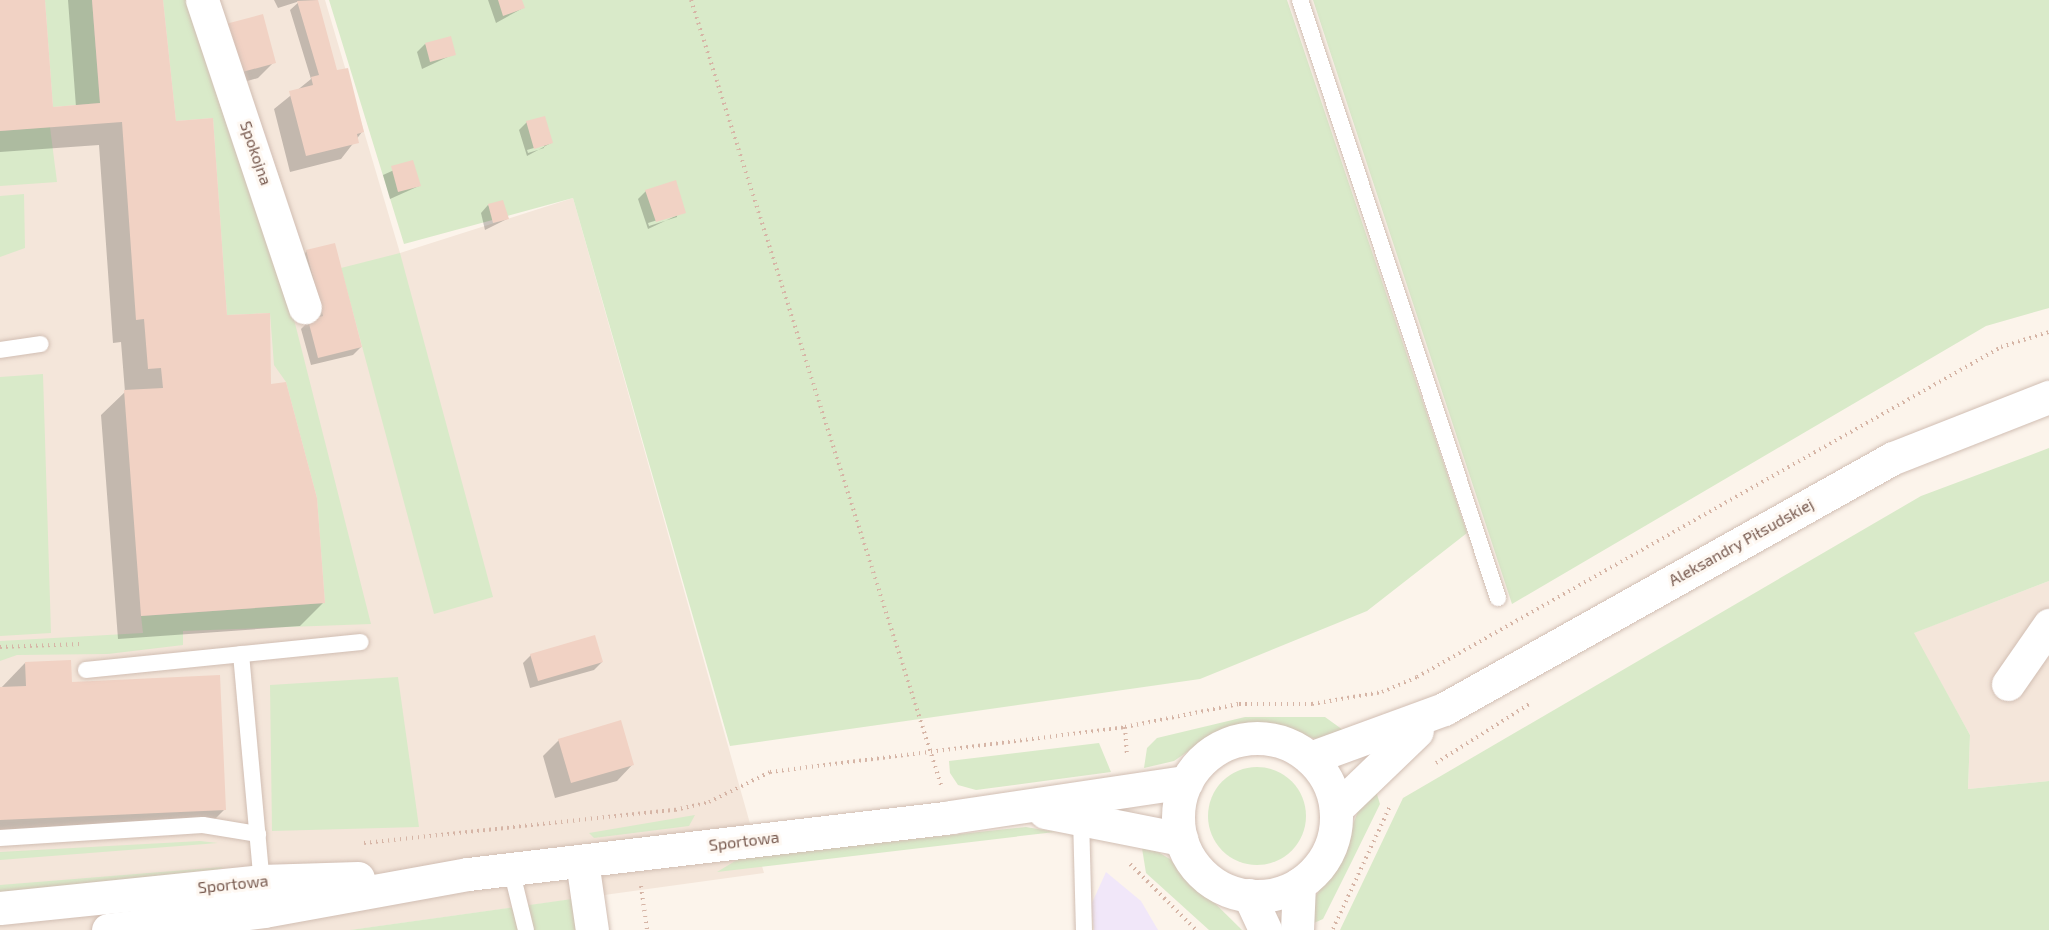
<!DOCTYPE html>
<html>
<head>
<meta charset="utf-8">
<style>
	body { margin:0 }
	#map { position:relative; width:2049px; height:930px; overflow:hidden; background:#fcf4eb; font-family:"Exo 2",sans-serif }
	div>[style] { position:absolute }
	[style*='--x'] { left:calc(var(--x)*1px); top:calc(var(--y)*1px); width:calc(var(--w)*1px); rotate:calc(var(--a)*1deg) }
	.residential>* { inset:0; background:#f4e6da }
	.education>* { inset:0; background:#f1e7f9 }
	.green>* { inset:0; background:#d9eac9 }
	.round { border-radius:50% }
	.shadow>* { inset:0; background:#0003 }
	.building>* { inset:0; background:#f1d2c4 }
	.path>* { height:4px; margin-top:-2px; transform-origin:0; background:repeating-linear-gradient(90deg,#d6b5a6 0 1.5px,transparent 0 6px) }
	.roads { filter:drop-shadow(0 0 2px #d1beb3) drop-shadow(0 0 2px #d1beb3) }
	.service>* { height:16px; margin:-8px; padding:0 8px; transform-origin:8px; border-radius:8px; background:#fff }
	.minor>* { height:33px; margin:-16.5px; padding:0 16.5px; transform-origin:16.5px; border-radius:16.5px; background:#fff }
	.tertiary>* { height:33px; margin:-16.5px; padding:0 16.5px; transform-origin:16.5px; border-radius:16.5px; background:#fff }
	.tertiary>.ring { margin:-16.5px; padding:0; box-sizing:content-box; background:none; border:33px solid #fff; border-radius:50% }
	span { translate:-50% -50%; white-space:nowrap; text-align:center; line-height:1.15; -webkit-text-stroke:6px #fef8f2; paint-order:stroke }
	.street-label { font-size:16px; color:#77594e }
</style>
</head>
<body>
<div id="map">
	<div class="residential">
		<div style="clip-path:polygon(0 0,325px 0,400px 253px,573px 198px,764px 873px,351px 930px,0 930px)"></div>
		<div style="clip-path:polygon(2049px 581px,2049px 781px,1968px 789px,1970px 735px,1913px 633px)"></div>
	</div>
	<div class="education">
		<div style="clip-path:polygon(1106px 872px,1141px 901px,1158px 930px,1094px 930px,1091px 905px)"></div>
	</div>
	<div class="green">
		<div style="clip-path:polygon(45px 0,92px 0,100px 103px,53px 107px)"></div>
		<div style="clip-path:polygon(163px 0,194px 0,277px 252px,371px 624px,183px 631px,183px 645px,108px 654px,17px 655px,0 661px,0 641px,143px 633px,141px 616px,325px 603px,317px 498px,286px 382px,274px 365px,270px 313px,227px 315px,213px 118px,176px 121px)"></div>
		<div style="clip-path:polygon(329px 0,1287px 0,1467px 533px,1367px 611px,1200px 679px,730px 746px,573px 198px,404px 244px)"></div>
		<div style="clip-path:polygon(1313px 0,2049px 0,2049px 308px,1986px 326px,1512px 604px)"></div>
		<div style="clip-path:polygon(50px 127px,57px 182px,0 186px,0 131px)"></div>
		<div style="clip-path:polygon(24px 194px,25px 248px,0 257px,0 196px)"></div>
		<div style="clip-path:polygon(400px 253px,493px 597px,434px 614px,341px 268px)"></div>
		<div style="clip-path:polygon(43px 374px,51px 633px,0 636px,0 377px)"></div>
		<div style="clip-path:polygon(2049px 448px,2049px 581px,1914px 633px,1970px 735px,1968px 789px,2049px 781px,2049px 930px,1340px 930px,1403px 798px,1921px 496px)"></div>
		<div style="clip-path:polygon(398px 677px,419px 827px,272px 831px,270px 685px)"></div>
		<div style="clip-path:polygon(1245px 717px,1325px 717px,1343px 730px,1316px 739px,1275px 726px,1238px 726px,1206px 739px,1174px 761px,1144px 768px,1147px 748px,1157px 738px)"></div>
		<div style="clip-path:polygon(1099px 743px,1111px 772px,976px 790px,958px 785px,950px 773px,949px 761px)"></div>
		<div class="round" style="left:1208px;top:767px;width:98px;height:98px"></div>
		<div style="clip-path:polygon(1375px 788px,1380px 804px,1352px 861px,1323px 919px,1307px 926px,1315px 897px,1339px 861px,1360px 806px)"></div>
		<div style="clip-path:polygon(695px 815px,689px 826px,594px 838px,589px 833px)"></div>
		<div style="clip-path:polygon(1026px 827px,1055px 832px,717px 872px,740px 858px)"></div>
		<div style="clip-path:polygon(200px 841px,218px 843px,0 860px,0 852px)"></div>
		<div style="clip-path:polygon(1141px 842px,1170px 859px,1242px 930px,1209px 930px,1146px 873px)"></div>
		<div style="clip-path:polygon(223px 867px,218px 870px,0 897px,0 885px)"></div>
		<div style="clip-path:polygon(572px 899px,576px 930px,350px 930px)"></div>
	</div>
	<div class="shadow">
		<div style="clip-path:polygon(0 0,43px 0,51px 109px,76px 107px,68px 0,161px 0,175px 122px,226px 317px,270px 386px,323px 603px,300px 626px,118px 639px,101px 415px,125px 392px,121px 342px,113px 343px,99px 145px,0 152px)"></div>
		<div style="clip-path:polygon(274px 0,317px 0,335px 70px,362px 132px,341px 159px,290px 172px,274px 109px,311px 79px,290px 10px,300px 1px,278px 8px)"></div>
		<div style="clip-path:polygon(488px 0,521px 0,523px 8px,496px 23px)"></div>
		<div style="clip-path:polygon(207px 42px,274px 62px,258px 78px,219px 89px)"></div>
		<div style="clip-path:polygon(425px 44px,454px 54px,422px 69px,417px 52px)"></div>
		<div style="clip-path:polygon(evenodd,527px 122px,551px 143px,527px 156px,519px 130px,527px 122px,544px 145px,544px 148px,528px 153px,527px 150px,544px 145px)"></div>
		<div style="clip-path:polygon(412px 162px,419px 186px,390px 199px,383px 175px)"></div>
		<div style="clip-path:polygon(evenodd,646px 191px,684px 212px,648px 229px,638px 199px,646px 191px,677px 214px,677px 217px,649px 226px,648px 223px,677px 214px)"></div>
		<div style="clip-path:polygon(488px 205px,507px 219px,485px 230px,481px 213px)"></div>
		<div style="clip-path:polygon(307px 251px,361px 347px,353px 355px,311px 365px,301px 329px,309px 321px,299px 259px)"></div>
		<div style="clip-path:polygon(531px 655px,602px 662px,594px 670px,530px 688px,523px 663px)"></div>
		<div style="clip-path:polygon(25px 663px,225px 809px,201px 833px,0 842px,0 689px)"></div>
		<div style="clip-path:polygon(559px 740px,633px 764px,617px 781px,555px 798px,543px 756px)"></div>
	</div>
	<div class="building">
		<div style="clip-path:polygon(0 0,45px 0,53px 107px,100px 103px,92px 0,163px 0,176px 121px,213px 118px,227px 315px,270px 313px,271px 384px,286px 382px,317px 498px,325px 603px,141px 616px,124px 390px,163px 388px,161px 368px,148px 369px,144px 319px,136px 320px,122px 122px,0 131px)"></div>
		<div style="clip-path:polygon(318px 0,337px 70px,348px 68px,364px 132px,357px 134px,359px 143px,306px 156px,289px 91px,313px 85px,311px 77px,319px 75px,297px 1px)"></div>
		<div style="clip-path:polygon(498px 0,522px 0,525px 8px,503px 16px)"></div>
		<div style="clip-path:polygon(263px 14px,276px 63px,235px 74px,222px 25px)"></div>
		<div style="clip-path:polygon(451px 36px,456px 55px,430px 62px,425px 43px)"></div>
		<div style="clip-path:polygon(545px 116px,553px 143px,534px 149px,526px 121px)"></div>
		<div style="clip-path:polygon(413px 160px,421px 186px,398px 192px,391px 166px)"></div>
		<div style="clip-path:polygon(676px 180px,686px 213px,656px 222px,645px 190px)"></div>
		<div style="clip-path:polygon(503px 200px,509px 219px,493px 223px,488px 204px)"></div>
		<div style="clip-path:polygon(335px 243px,362px 347px,318px 358px,308px 320px,323px 316px,306px 250px)"></div>
		<div style="clip-path:polygon(595px 635px,603px 662px,538px 681px,530px 654px)"></div>
		<div style="clip-path:polygon(71px 660px,72px 682px,220px 675px,226px 810px,0 820px,0 687px,26px 686px,25px 662px)"></div>
		<div style="clip-path:polygon(621px 720px,634px 765px,571px 783px,558px 739px)"></div>
	</div>
	<div class="path">
		<div style="--x:691;--y:0;--w:824;--a:72.33"></div>
		<div style="--x:0;--y:647;--w:80;--a:-2.1"></div>
		<div style="--x:1125;--y:727;--w:30;--a:86"></div>
		<div style="--x:1436;--y:763;--w:112;--a:-32.3"></div>
		<div style="--x:364;--y:843;--w:313;--a:-6.1"></div>
		<div style="--x:675;--y:810;--w:35;--a:-13"></div>
		<div style="--x:709;--y:802;--w:68;--a:-26.2"></div>
		<div style="--x:770;--y:772;--w:358;--a:-7.2"></div>
		<div style="--x:1125;--y:727;--w:116;--a:-11.4"></div>
		<div style="--x:1239;--y:704;--w:73;--a:0"></div>
		<div style="--x:1312;--y:704;--w:71;--a:-9.7"></div>
		<div style="--x:1382;--y:692;--w:38;--a:-23"></div>
		<div style="--x:1417;--y:677;--w:671;--a:-29.47"></div>
		<div style="--x:2001;--y:347;--w:50;--a:-17.4"></div>
		<div style="--x:1130;--y:864;--w:93;--a:45"></div>
		<div style="--x:641;--y:886;--w:44;--a:82.2"></div>
		<div style="--x:1333;--y:929;--w:136;--a:-65.1"></div>
	</div>
	<div class="roads">
		<div class="service">
			<div style="--x:1300;--y:0;--w:630;--a:71.68"></div>
			<div style="--x:0;--y:350;--w:41;--a:-8.3"></div>
			<div style="--x:241;--y:654;--w:234;--a:84.8"></div>
			<div style="--x:86;--y:670;--w:276;--a:-5.8"></div>
			<div style="--x:1081;--y:817;--w:113;--a:88.5"></div>
			<div style="--x:0;--y:838;--w:203;--a:-3.7"></div>
			<div style="--x:203;--y:825;--w:56;--a:9.3"></div>
			<div style="--x:511;--y:869;--w:63;--a:76.2"></div>
		</div>
		<div class="minor">
			<div style="--x:202;--y:0;--w:324;--a:71.5"></div>
			<div style="--x:2008;--y:684;--w:72;--a:-55.2"></div>
			<div style="--x:582;--y:861;--w:70;--a:81.8"></div>
		</div>
		<div class="tertiary">
			<div class="ring" style="left:1178px;top:738px;width:125px;height:125px"></div>
			<div style="--x:1310;--y:758;--w:143;--a:-20.1"></div>
			<div style="--x:1444;--y:709;--w:514;--a:-29.21"></div>
			<div style="--x:1893;--y:458;--w:168;--a:-21.4"></div>
			<div style="--x:1336;--y:809;--w:112;--a:-43.9"></div>
			<div style="--x:1045;--y:812;--w:139;--a:11.2"></div>
			<div style="--x:1249;--y:895;--w:38;--a:65"></div>
			<div style="--x:0;--y:908;--w:262;--a:-5.9"></div>
			<div style="--x:261;--y:881;--w:97;--a:-1.8"></div>
			<div style="--x:108;--y:930;--w:157;--a:-6.9"></div>
			<div style="--x:264;--y:911;--w:207;--a:-10.3"></div>
			<div style="--x:468;--y:874;--w:486;--a:-6.7"></div>
			<div style="--x:951;--y:817;--w:238;--a:-8.5"></div>
			<div style="--x:1297;--y:930;--w:46;--a:-87.5"></div>
		</div>
	</div>
	<div class="street-label">
		<span style="left:256px;top:153px;rotate:71deg">Spokojna</span>
		<span style="left:1741px;top:542px;rotate:-29deg">Aleksandry Piłsudskiej</span>
		<span style="left:744px;top:841px;rotate:-7deg">Sportowa</span>
		<span style="left:233px;top:884px;rotate:-6deg">Sportowa</span>
	</div>
</div>
</body>
</html>
